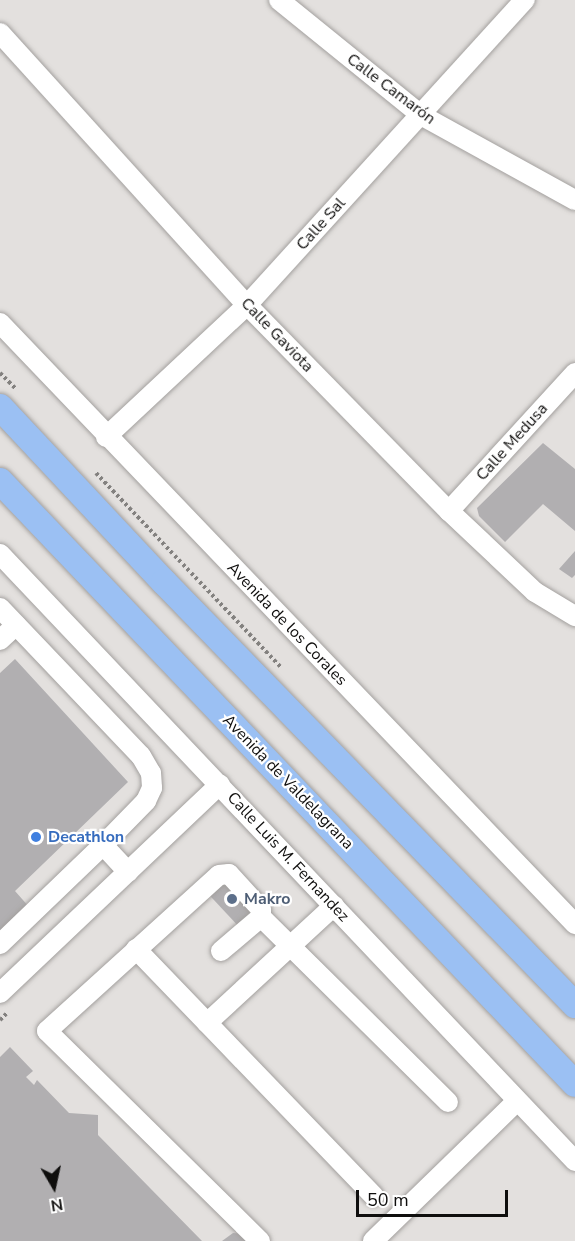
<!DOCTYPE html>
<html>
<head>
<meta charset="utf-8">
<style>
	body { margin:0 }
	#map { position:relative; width:575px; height:1241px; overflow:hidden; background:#e3e0de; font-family:"Nunito Sans",sans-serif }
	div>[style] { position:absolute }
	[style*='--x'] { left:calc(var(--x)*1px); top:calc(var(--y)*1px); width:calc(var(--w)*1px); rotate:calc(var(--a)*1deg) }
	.building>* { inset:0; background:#b1afb1 }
	.path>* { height:4px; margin-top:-2px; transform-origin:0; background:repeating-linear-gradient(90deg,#83817f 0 3px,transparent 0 6px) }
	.roads { filter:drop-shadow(0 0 2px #a3a09e) drop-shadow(0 0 2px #a3a09e) }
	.minor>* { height:20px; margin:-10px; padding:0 10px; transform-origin:10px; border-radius:10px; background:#fff }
	.major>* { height:26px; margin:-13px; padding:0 13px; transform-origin:13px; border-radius:13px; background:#9bc0f3 }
	.dots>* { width:16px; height:16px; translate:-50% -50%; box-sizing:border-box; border:3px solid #fff; border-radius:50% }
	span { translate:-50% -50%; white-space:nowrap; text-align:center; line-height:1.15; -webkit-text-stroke:4.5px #fff; paint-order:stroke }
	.street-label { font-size:16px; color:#0f0e0d }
	.shop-label { font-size:16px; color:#366cbe; font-weight:700 }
	.left { translate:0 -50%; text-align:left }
	.service-label { font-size:16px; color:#4e5e75; font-weight:700 }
	.north { position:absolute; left:24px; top:1157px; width:60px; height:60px; -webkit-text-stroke:4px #fff; paint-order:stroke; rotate:171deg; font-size:16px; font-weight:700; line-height:24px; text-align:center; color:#0f0e0d }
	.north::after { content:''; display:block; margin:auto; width:21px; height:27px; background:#0f0e0d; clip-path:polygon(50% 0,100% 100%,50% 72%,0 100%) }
	.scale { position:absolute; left:356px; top:1190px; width:152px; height:27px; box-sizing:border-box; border:3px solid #0f0e0d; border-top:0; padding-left:8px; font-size:18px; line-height:21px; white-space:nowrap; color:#0f0e0d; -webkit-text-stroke:4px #fff; paint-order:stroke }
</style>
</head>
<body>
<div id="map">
	<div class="building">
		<div style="clip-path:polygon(543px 443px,575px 469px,575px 531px,543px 504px,505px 542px,479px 516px,477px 508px)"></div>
		<div style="clip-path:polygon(575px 551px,575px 575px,572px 578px,559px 569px)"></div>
		<div style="clip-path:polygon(15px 659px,128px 782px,15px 891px,30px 908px,0 936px,0 673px)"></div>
		<div style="clip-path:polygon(216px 868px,258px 913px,241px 929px,199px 884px)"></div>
		<div style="clip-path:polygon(10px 1047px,33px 1071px,26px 1077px,34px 1085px,37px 1080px,69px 1113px,98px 1115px,98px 1135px,202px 1241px,0 1241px,0 1057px)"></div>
		<div style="clip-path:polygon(233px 1233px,245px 1234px,251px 1241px,222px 1241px)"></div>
	</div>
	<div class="path">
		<div style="--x:0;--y:373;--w:23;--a:45"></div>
		<div style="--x:96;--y:473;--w:268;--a:46.4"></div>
		<div style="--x:0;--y:1020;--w:11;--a:-45"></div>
	</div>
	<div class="roads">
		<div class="minor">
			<div style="--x:279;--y:0;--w:183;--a:39"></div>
			<div style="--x:421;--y:115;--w:176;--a:28.9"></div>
			<div style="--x:0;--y:33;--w:367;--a:47.8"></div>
			<div style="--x:247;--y:305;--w:289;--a:45.6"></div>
			<div style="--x:449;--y:511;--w:118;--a:43.3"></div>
			<div style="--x:535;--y:592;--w:47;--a:31"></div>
			<div style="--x:0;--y:323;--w:832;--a:46.27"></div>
			<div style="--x:106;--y:437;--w:193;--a:-43.1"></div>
			<div style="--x:247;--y:305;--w:413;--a:-47.7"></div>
			<div style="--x:449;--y:511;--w:187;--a:-47.6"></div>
			<div style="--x:0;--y:554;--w:836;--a:46.55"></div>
			<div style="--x:0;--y:608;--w:204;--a:46.4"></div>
			<div style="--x:141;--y:756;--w:20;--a:60"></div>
			<div style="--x:151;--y:773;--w:15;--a:86"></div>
			<div style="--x:152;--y:788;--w:14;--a:115"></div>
			<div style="--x:146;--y:801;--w:62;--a:134.3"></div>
			<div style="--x:103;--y:845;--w:143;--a:136.1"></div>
			<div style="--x:0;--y:640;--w:22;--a:-43"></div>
			<div style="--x:103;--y:845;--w:37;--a:47"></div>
			<div style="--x:136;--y:949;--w:343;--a:46.1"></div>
			<div style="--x:221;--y:951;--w:52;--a:-40.4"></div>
			<div style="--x:261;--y:917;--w:263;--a:44.7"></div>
			<div style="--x:0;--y:993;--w:303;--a:-43.5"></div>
			<div style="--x:207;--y:1023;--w:173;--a:-42.7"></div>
			<div style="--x:260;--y:1241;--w:299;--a:-135.4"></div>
			<div style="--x:47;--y:1031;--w:232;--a:-42.2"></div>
			<div style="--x:219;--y:875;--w:10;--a:-6"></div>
			<div style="--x:229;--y:874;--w:47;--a:47.6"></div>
			<div style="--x:261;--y:909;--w:8;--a:90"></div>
			<div style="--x:373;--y:1241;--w:199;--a:-44.2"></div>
		</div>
		<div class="major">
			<div style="--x:0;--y:407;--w:240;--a:46.9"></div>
			<div style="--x:164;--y:582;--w:590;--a:45.82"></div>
			<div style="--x:0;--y:481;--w:833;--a:46.36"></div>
		</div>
	</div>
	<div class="dots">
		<div style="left:36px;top:837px;background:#3f7fe0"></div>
		<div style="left:232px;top:899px;background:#5c6f8a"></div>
	</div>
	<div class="street-label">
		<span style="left:391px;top:89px;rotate:37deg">Calle Camarón</span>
		<span style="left:321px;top:224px;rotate:-48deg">Calle Sal</span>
		<span style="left:277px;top:335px;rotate:46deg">Calle Gaviota</span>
		<span style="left:512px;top:442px;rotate:-48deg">Calle Medusa</span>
		<span style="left:287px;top:624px;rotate:46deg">Avenida de los Corales</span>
		<span style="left:288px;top:782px;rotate:46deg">Avenida de Valdelagrana</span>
		<span style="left:288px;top:857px;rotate:47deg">Calle Luis M. Fernandez</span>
	</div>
	<div class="shop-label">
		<span class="left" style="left:48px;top:837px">Decathlon</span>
	</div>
	<div class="service-label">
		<span class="left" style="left:244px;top:899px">Makro</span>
	</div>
	<div class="north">N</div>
	<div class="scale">50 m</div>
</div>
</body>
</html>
